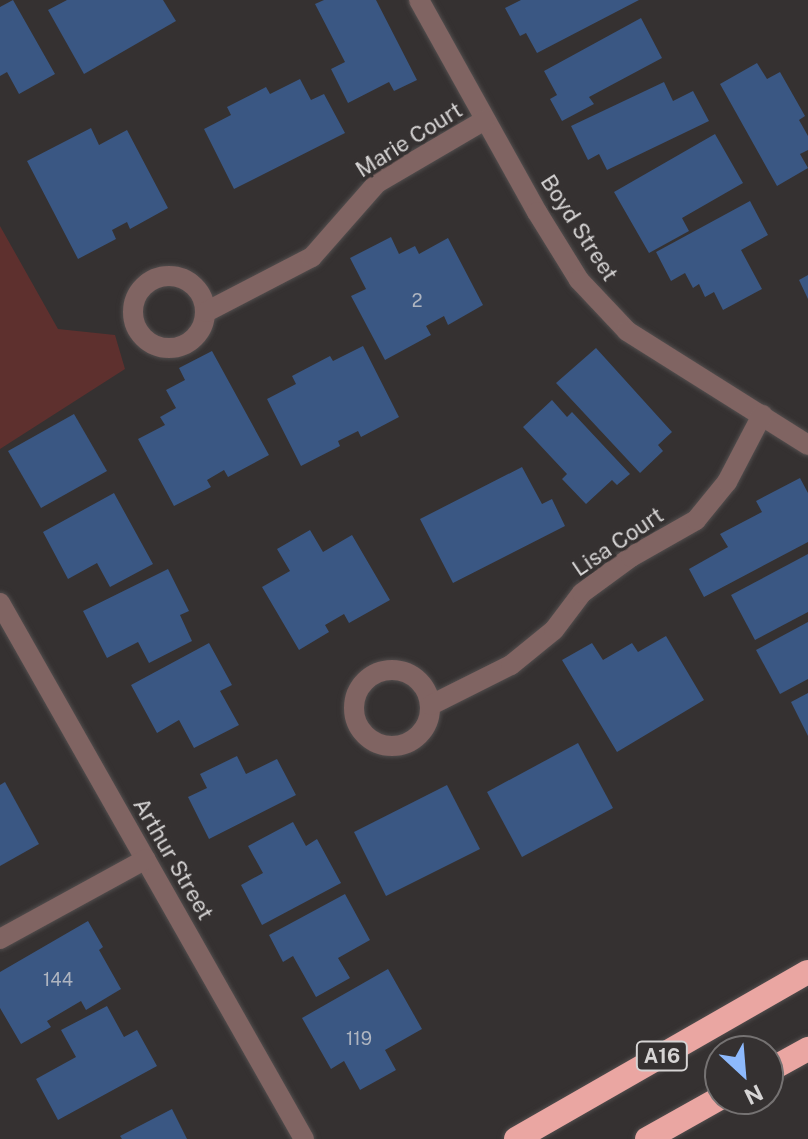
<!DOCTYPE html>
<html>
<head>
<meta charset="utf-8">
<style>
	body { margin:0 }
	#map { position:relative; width:808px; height:1139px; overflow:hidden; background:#353131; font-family:"Public Sans",sans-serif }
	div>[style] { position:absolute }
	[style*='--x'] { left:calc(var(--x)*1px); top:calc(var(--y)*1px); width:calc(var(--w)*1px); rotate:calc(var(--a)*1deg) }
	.green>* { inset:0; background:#5e302e }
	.building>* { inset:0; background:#3a5783 }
	.roads { filter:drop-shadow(0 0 2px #524e4e) drop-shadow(0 0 2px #524e4e) }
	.minor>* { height:20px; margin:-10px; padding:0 10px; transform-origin:10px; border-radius:10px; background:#806462 }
	.minor>.ring { margin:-10px; padding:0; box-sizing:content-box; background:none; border:20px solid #806462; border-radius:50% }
	.highway>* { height:24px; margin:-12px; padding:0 12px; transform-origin:12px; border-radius:12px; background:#eaa6a2 }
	span { translate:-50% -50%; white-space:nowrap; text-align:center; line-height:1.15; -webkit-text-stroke:7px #353131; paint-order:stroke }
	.number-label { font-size:18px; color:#afb5c0 }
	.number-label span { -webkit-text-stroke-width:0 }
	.shield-label span { padding:2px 6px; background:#353131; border:2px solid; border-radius:6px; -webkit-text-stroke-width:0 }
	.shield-label { font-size:20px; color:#d6d4d4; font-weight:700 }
	.street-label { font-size:22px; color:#d6d4d4 }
	.north { position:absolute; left:704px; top:1035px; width:80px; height:80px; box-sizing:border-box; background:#353131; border:2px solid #757272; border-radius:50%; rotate:154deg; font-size:22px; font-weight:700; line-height:32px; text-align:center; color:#d6d4d4 }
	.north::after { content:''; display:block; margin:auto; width:28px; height:36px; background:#8db9fc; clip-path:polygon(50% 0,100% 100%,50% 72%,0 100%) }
</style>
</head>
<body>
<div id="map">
	<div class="green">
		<div style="clip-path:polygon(0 226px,58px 329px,115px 335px,125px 369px,0 449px)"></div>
	</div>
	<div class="building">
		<div style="clip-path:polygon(13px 0,55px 74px,19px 94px,7px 72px,0 76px,0 7px)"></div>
		<div style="clip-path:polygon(67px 0,163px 0,176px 21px,84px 74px,48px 10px)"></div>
		<div style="clip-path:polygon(324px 0,376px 0,417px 80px,394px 91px,389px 82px,348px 103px,331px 69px,345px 62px,315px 4px)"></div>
		<div style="clip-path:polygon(521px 0,639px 0,537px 53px,526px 33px,520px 36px,505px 8px)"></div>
		<div style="clip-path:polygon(641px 18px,662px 58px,589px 97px,594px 104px,562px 121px,550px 99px,557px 95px,544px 71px)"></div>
		<div style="clip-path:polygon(757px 63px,767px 79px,780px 72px,805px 116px,799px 120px,808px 136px,808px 150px,800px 154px,808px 168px,777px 186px,720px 84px)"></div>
		<div style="clip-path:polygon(300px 79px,311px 100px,324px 94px,345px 133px,234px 189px,204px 129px,231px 115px,227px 107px,266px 87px,270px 94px)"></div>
		<div style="clip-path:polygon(664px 82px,673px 101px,693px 91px,709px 121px,607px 170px,599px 154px,588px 160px,571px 126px)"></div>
		<div style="clip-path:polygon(91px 128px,99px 145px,127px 130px,168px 208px,130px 229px,127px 222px,112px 230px,116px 239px,78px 259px,27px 161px)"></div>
		<div style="clip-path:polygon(715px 134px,743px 183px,682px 218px,689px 231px,649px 253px,614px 192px)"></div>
		<div style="clip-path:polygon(750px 201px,768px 235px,741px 250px,762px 289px,723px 310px,714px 292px,705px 297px,699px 284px,693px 288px,685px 273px,671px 281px,656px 252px)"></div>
		<div style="clip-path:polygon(391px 237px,399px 254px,415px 246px,419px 254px,448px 238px,483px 305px,448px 325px,444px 316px,426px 326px,431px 335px,385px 360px,351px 296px,366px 289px,350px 258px)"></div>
		<div style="clip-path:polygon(808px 275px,808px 299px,799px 280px)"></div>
		<div style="clip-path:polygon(363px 346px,399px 417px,361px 437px,358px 431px,338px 441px,340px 446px,301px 466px,267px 399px,296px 384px,292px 376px,330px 356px,333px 361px)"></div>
		<div style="clip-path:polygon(596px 348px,672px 432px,658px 445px,663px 451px,640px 473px,556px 383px)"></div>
		<div style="clip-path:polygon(212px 351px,269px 455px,228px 477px,224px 470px,207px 480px,211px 487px,174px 506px,138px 439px,165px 425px,160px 417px,176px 408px,166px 390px,185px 380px,179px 368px)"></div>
		<div style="clip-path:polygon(552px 400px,567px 417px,572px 412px,630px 474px,617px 485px,612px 480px,586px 504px,562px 479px,567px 474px,523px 427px)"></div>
		<div style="clip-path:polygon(74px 414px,107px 471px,41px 508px,8px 451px)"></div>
		<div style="clip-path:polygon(522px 467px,542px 504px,552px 499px,565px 526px,453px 583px,420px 519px)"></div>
		<div style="clip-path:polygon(800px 478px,808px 493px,808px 542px,704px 597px,689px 569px,728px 547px,720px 534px,762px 512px,756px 501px)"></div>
		<div style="clip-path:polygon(114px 493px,153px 564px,110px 587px,97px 563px,68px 579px,43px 532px)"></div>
		<div style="clip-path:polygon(310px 530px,323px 552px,352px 535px,390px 600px,349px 623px,344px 614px,325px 625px,329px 632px,299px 650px,262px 587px,290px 571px,277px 549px)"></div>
		<div style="clip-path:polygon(808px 554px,808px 612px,755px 640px,731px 595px)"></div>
		<div style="clip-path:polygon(168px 569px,189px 611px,180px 615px,192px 641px,149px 663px,138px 642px,107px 658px,83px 611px)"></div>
		<div style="clip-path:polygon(808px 622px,808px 679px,780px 694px,756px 650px)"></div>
		<div style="clip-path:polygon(666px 636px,704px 700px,617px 752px,562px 660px,592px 643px,603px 660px,632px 643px,638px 652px)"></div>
		<div style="clip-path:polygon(209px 643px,232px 685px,220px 691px,239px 725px,194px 748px,179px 720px,157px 733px,131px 685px)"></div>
		<div style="clip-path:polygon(808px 693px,808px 736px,791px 702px)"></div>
		<div style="clip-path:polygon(578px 743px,613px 808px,522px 857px,487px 792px)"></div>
		<div style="clip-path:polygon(237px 756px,246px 774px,277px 759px,296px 795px,209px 839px,188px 797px,207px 788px,200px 774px)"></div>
		<div style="clip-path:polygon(5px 782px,39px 844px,0 866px,0 785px)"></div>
		<div style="clip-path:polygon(447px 785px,480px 849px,386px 896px,354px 832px)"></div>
		<div style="clip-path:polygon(293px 822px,306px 846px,317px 839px,341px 883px,262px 925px,241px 885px,263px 873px,248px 846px)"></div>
		<div style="clip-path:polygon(345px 894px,370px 940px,338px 958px,350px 978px,316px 997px,293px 956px,283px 962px,269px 935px)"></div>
		<div style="clip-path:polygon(88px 921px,103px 947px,99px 950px,121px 989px,86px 1010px,81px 1001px,47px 1021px,51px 1027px,21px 1044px,0 1008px,0 972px)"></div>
		<div style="clip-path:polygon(388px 969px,422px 1029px,385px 1050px,396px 1070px,360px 1090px,344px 1061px,331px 1069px,302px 1018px)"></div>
		<div style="clip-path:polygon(107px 1006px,124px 1037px,137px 1030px,157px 1066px,58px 1120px,36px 1079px,76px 1057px,61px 1030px)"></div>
		<div style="clip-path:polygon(172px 1109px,187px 1139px,122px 1139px,120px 1136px)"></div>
	</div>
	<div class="roads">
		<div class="minor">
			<div style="--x:419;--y:0;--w:243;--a:60.9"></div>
			<div style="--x:537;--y:212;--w:80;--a:58.3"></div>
			<div style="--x:579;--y:280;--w:70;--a:46.7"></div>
			<div style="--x:627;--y:331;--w:214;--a:32.2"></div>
			<div class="ring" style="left:133px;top:276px;width:52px;height:52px"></div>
			<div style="--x:206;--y:312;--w:119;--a:-27.4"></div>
			<div style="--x:312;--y:257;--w:98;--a:-48.7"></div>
			<div style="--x:377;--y:183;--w:125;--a:-30.3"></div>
			<div style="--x:0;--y:603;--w:616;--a:60.44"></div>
			<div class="ring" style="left:354px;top:670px;width:56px;height:56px"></div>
			<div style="--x:431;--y:705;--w:89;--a:-26.6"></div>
			<div style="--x:511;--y:665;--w:55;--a:-39.1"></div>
			<div style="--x:554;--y:630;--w:46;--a:-52.9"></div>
			<div style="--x:582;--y:593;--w:61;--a:-36.3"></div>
			<div style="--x:631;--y:557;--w:75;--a:-29.6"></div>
			<div style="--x:696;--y:520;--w:49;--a:-50.8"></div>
			<div style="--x:727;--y:482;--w:76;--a:-62.4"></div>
			<div style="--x:0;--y:939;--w:166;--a:-28.7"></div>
		</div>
		<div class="highway">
			<div style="--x:768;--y:1071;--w:46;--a:-28.8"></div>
			<div style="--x:516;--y:1139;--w:336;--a:-29.8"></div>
			<div style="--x:647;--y:1139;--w:84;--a:-29.3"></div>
		</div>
	</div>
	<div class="number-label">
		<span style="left:417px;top:301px">2</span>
		<span style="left:58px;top:980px">144</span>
		<span style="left:359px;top:1039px">119</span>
	</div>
	<div class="shield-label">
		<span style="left:662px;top:1056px">A16</span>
	</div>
	<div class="street-label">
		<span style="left:409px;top:140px;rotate:-32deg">Marie Court</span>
		<span style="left:579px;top:228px;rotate:57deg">Boyd Street</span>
		<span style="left:618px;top:542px;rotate:-34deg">Lisa Court</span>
		<span style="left:173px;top:859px;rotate:60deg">Arthur Street</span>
	</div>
	<div class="north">N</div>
</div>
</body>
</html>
